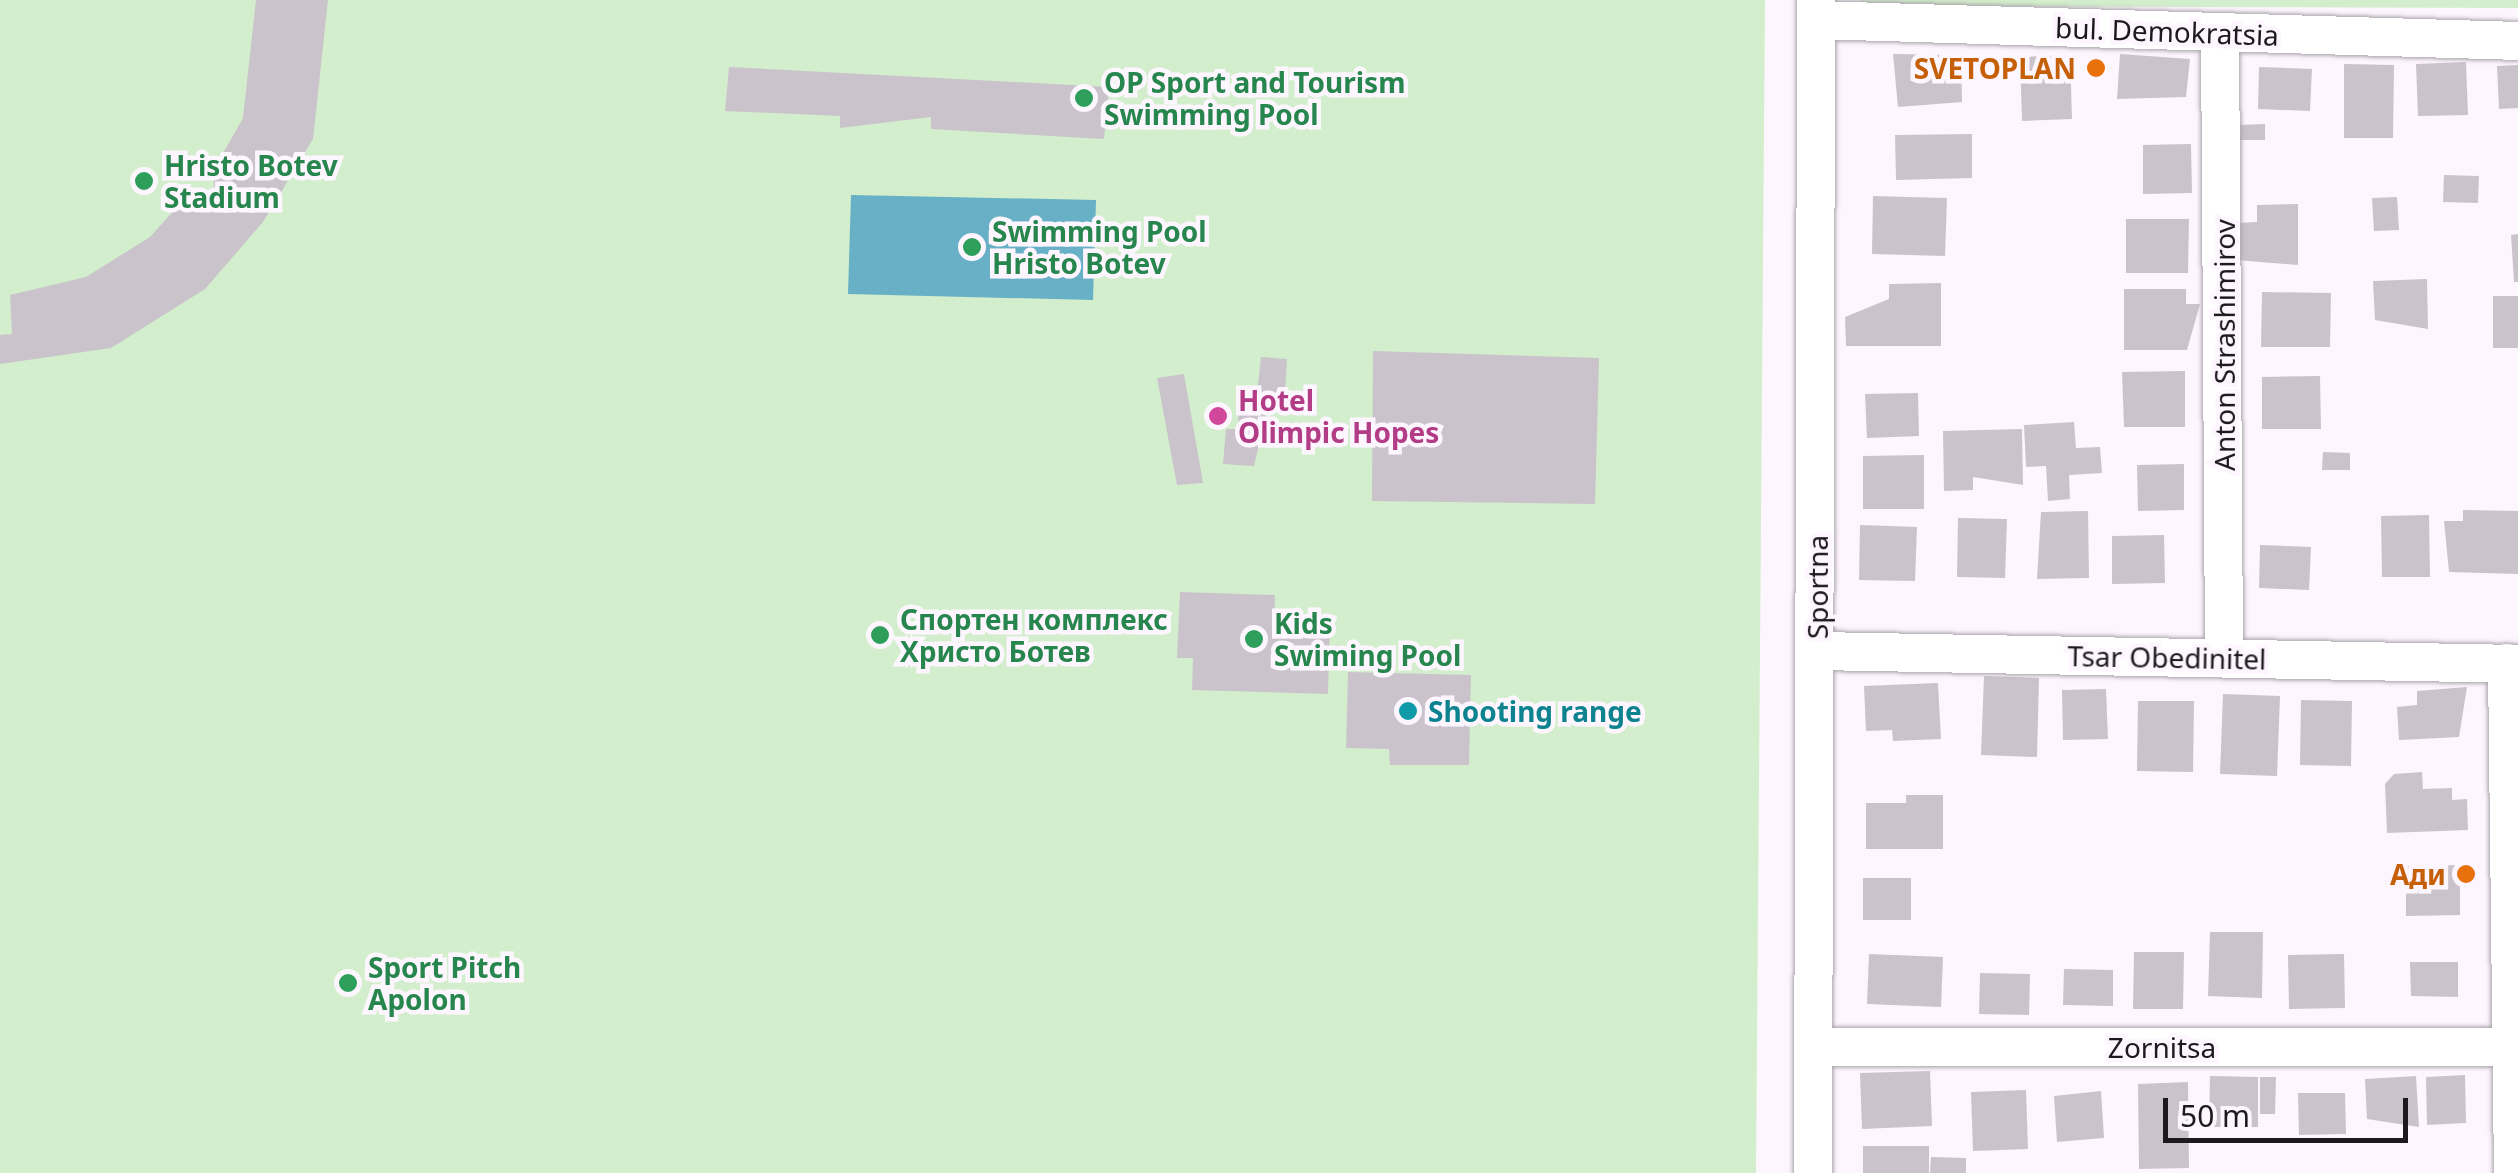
<!DOCTYPE html>
<html>
<head>
<meta charset="utf-8">
<style>
	body { margin:0 }
	#map { position:relative; width:2518px; height:1173px; overflow:hidden; background:#fef6ff; font-family:"Noto Sans",sans-serif }
	div>[style] { position:absolute }
	[style*='--x'] { left:calc(var(--x)*1px); top:calc(var(--y)*1px); width:calc(var(--w)*1px); rotate:calc(var(--a)*1deg) }
	.green>* { inset:0; background:#d3eecc }
	.water>* { inset:0; background:#67b0c6 }
	.building>* { inset:0; background:#cac3cb }
	.roads { filter:drop-shadow(0 0 2px #aba4ac) drop-shadow(0 0 2px #aba4ac) }
	.minor>* { height:38px; margin:-19px; padding:0 19px; transform-origin:19px; border-radius:19px; background:#fff }
	.dots>* { width:28px; height:28px; translate:-50% -50%; box-sizing:border-box; border:5px solid #fef6ff; border-radius:50% }
	span { translate:-50% -50%; white-space:nowrap; text-align:center; line-height:1.15; -webkit-text-stroke:9px #fef6ff; paint-order:stroke }
	.street-label { font-size:28px; color:#1c1a1d }
	.food-label { font-size:28px; color:#c56008; font-weight:700 }
	.right { translate:-100% -50%; text-align:right }
	.leisure-label { font-size:28px; color:#27864d; font-weight:700 }
	.left { translate:0 -50%; text-align:left }
	.hotel-label { font-size:28px; color:#b23c85; font-weight:700 }
	.culture-label { font-size:28px; color:#0d838f; font-weight:700 }
	.scale { position:absolute; left:2163px; top:1098px; width:245px; height:45px; box-sizing:border-box; border:5px solid #1c1a1d; border-top:0; padding-left:12px; font-size:30px; line-height:35px; white-space:nowrap; color:#1c1a1d; -webkit-text-stroke:8px #fef6ff; paint-order:stroke }
</style>
</head>
<body>
<div id="map">
	<div class="green">
		<div style="clip-path:polygon(0 0,1765px 0,1756px 1173px,0 1173px)"></div>
		<div style="clip-path:polygon(1862px 0,2518px 0,2518px 8px,1862px 6px)"></div>
	</div>
	<div class="water">
		<div style="clip-path:polygon(851px 195px,1096px 200px,1093px 300px,848px 294px)"></div>
	</div>
	<div class="building">
		<div style="clip-path:polygon(256px 0,328px 0,313px 139px,263px 222px,205px 289px,111px 348px,0 364px,0 335px,12px 334px,10px 295px,86px 277px,150px 237px,177px 207px,215px 205px,213px 171px,243px 118px)"></div>
		<div style="clip-path:polygon(1893px 54px,1961px 55px,1962px 102px,1898px 107px)"></div>
		<div style="clip-path:polygon(2120px 54px,2190px 59px,2186px 97px,2117px 99px)"></div>
		<div style="clip-path:polygon(2070px 55px,2072px 119px,2022px 121px,2020px 57px)"></div>
		<div style="clip-path:polygon(2466px 62px,2468px 115px,2418px 116px,2416px 64px)"></div>
		<div style="clip-path:polygon(2344px 64px,2394px 65px,2393px 138px,2344px 138px)"></div>
		<div style="clip-path:polygon(2518px 65px,2518px 108px,2499px 109px,2497px 66px)"></div>
		<div style="clip-path:polygon(729px 67px,1109px 87px,1104px 139px,931px 129px,931px 117px,840px 128px,840px 116px,725px 111px)"></div>
		<div style="clip-path:polygon(2259px 67px,2312px 69px,2310px 111px,2258px 109px)"></div>
		<div style="clip-path:polygon(2265px 124px,2265px 140px,2238px 140px,2238px 125px)"></div>
		<div style="clip-path:polygon(1972px 134px,1972px 178px,1896px 180px,1895px 135px)"></div>
		<div style="clip-path:polygon(2191px 144px,2192px 193px,2143px 194px,2143px 145px)"></div>
		<div style="clip-path:polygon(2444px 175px,2479px 176px,2478px 203px,2443px 202px)"></div>
		<div style="clip-path:polygon(1873px 196px,1947px 198px,1945px 256px,1872px 254px)"></div>
		<div style="clip-path:polygon(2397px 197px,2399px 230px,2374px 231px,2372px 198px)"></div>
		<div style="clip-path:polygon(2298px 204px,2298px 265px,2236px 260px,2236px 223px,2257px 222px,2257px 205px)"></div>
		<div style="clip-path:polygon(2126px 219px,2189px 219px,2188px 273px,2126px 273px)"></div>
		<div style="clip-path:polygon(2518px 234px,2518px 282px,2514px 282px,2511px 235px)"></div>
		<div style="clip-path:polygon(2427px 279px,2428px 329px,2375px 320px,2373px 281px)"></div>
		<div style="clip-path:polygon(1941px 283px,1941px 346px,1846px 346px,1845px 317px,1889px 299px,1889px 284px)"></div>
		<div style="clip-path:polygon(2124px 289px,2186px 289px,2186px 304px,2200px 304px,2187px 350px,2124px 350px)"></div>
		<div style="clip-path:polygon(2262px 292px,2331px 293px,2330px 347px,2261px 347px)"></div>
		<div style="clip-path:polygon(2493px 296px,2518px 296px,2518px 348px,2493px 348px)"></div>
		<div style="clip-path:polygon(1373px 351px,1599px 358px,1595px 504px,1372px 501px)"></div>
		<div style="clip-path:polygon(1261px 357px,1287px 359px,1285px 394px,1271px 393px,1254px 466px,1223px 464px,1226px 429px,1238px 429px,1240px 393px,1257px 394px)"></div>
		<div style="clip-path:polygon(2185px 371px,2185px 427px,2124px 427px,2122px 372px)"></div>
		<div style="clip-path:polygon(1184px 374px,1203px 483px,1177px 485px,1157px 378px)"></div>
		<div style="clip-path:polygon(2320px 376px,2321px 429px,2262px 429px,2262px 377px)"></div>
		<div style="clip-path:polygon(1918px 393px,1919px 436px,1867px 438px,1865px 394px)"></div>
		<div style="clip-path:polygon(2074px 422px,2076px 448px,2100px 447px,2102px 473px,2069px 475px,2070px 499px,2048px 501px,2046px 466px,2026px 467px,2024px 425px)"></div>
		<div style="clip-path:polygon(2022px 429px,2023px 485px,1973px 477px,1973px 490px,1944px 491px,1943px 431px)"></div>
		<div style="clip-path:polygon(2323px 452px,2350px 453px,2350px 470px,2322px 470px)"></div>
		<div style="clip-path:polygon(1924px 455px,1924px 509px,1863px 509px,1863px 456px)"></div>
		<div style="clip-path:polygon(2184px 464px,2184px 510px,2138px 511px,2137px 465px)"></div>
		<div style="clip-path:polygon(2463px 510px,2518px 511px,2518px 574px,2449px 572px,2444px 521px,2463px 521px)"></div>
		<div style="clip-path:polygon(2088px 511px,2089px 578px,2037px 579px,2041px 512px)"></div>
		<div style="clip-path:polygon(2429px 515px,2430px 577px,2382px 577px,2381px 516px)"></div>
		<div style="clip-path:polygon(1958px 518px,2007px 519px,2005px 578px,1957px 577px)"></div>
		<div style="clip-path:polygon(1860px 525px,1917px 527px,1915px 581px,1859px 580px)"></div>
		<div style="clip-path:polygon(2164px 535px,2165px 583px,2112px 584px,2112px 536px)"></div>
		<div style="clip-path:polygon(2260px 545px,2311px 547px,2309px 590px,2259px 588px)"></div>
		<div style="clip-path:polygon(1180px 592px,1275px 595px,1274px 619px,1330px 621px,1328px 694px,1192px 690px,1193px 658px,1177px 658px)"></div>
		<div style="clip-path:polygon(1348px 672px,1471px 675px,1469px 765px,1390px 765px,1389px 749px,1346px 748px)"></div>
		<div style="clip-path:polygon(1984px 676px,2039px 678px,2037px 757px,1981px 755px)"></div>
		<div style="clip-path:polygon(1938px 683px,1941px 739px,1893px 741px,1892px 730px,1866px 731px,1864px 686px)"></div>
		<div style="clip-path:polygon(2467px 687px,2459px 737px,2399px 740px,2397px 707px,2417px 705px,2417px 691px)"></div>
		<div style="clip-path:polygon(2106px 689px,2108px 739px,2063px 740px,2062px 690px)"></div>
		<div style="clip-path:polygon(2223px 694px,2280px 696px,2277px 776px,2220px 774px)"></div>
		<div style="clip-path:polygon(2301px 700px,2352px 701px,2351px 766px,2300px 765px)"></div>
		<div style="clip-path:polygon(2138px 701px,2194px 701px,2193px 772px,2137px 771px)"></div>
		<div style="clip-path:polygon(2422px 772px,2423px 789px,2452px 788px,2452px 800px,2467px 799px,2468px 830px,2387px 833px,2385px 784px,2394px 774px)"></div>
		<div style="clip-path:polygon(1906px 795px,1943px 795px,1943px 849px,1866px 849px,1866px 803px,1906px 803px)"></div>
		<div style="clip-path:polygon(2460px 865px,2460px 915px,2406px 916px,2406px 866px)"></div>
		<div style="clip-path:polygon(1863px 878px,1911px 878px,1911px 920px,1863px 920px)"></div>
		<div style="clip-path:polygon(2210px 932px,2263px 932px,2262px 998px,2208px 996px)"></div>
		<div style="clip-path:polygon(2134px 952px,2184px 952px,2183px 1009px,2133px 1009px)"></div>
		<div style="clip-path:polygon(1869px 954px,1943px 957px,1941px 1007px,1867px 1004px)"></div>
		<div style="clip-path:polygon(2344px 954px,2345px 1008px,2289px 1009px,2288px 955px)"></div>
		<div style="clip-path:polygon(2410px 962px,2458px 962px,2458px 997px,2411px 996px)"></div>
		<div style="clip-path:polygon(2064px 969px,2113px 970px,2113px 1006px,2063px 1005px)"></div>
		<div style="clip-path:polygon(1980px 973px,2030px 974px,2029px 1015px,1979px 1014px)"></div>
		<div style="clip-path:polygon(1930px 1071px,1932px 1126px,1862px 1129px,1860px 1073px)"></div>
		<div style="clip-path:polygon(2465px 1075px,2466px 1123px,2427px 1125px,2426px 1077px)"></div>
		<div style="clip-path:polygon(2210px 1076px,2258px 1077px,2258px 1127px,2209px 1127px)"></div>
		<div style="clip-path:polygon(2416px 1076px,2419px 1127px,2367px 1119px,2365px 1079px)"></div>
		<div style="clip-path:polygon(2260px 1077px,2276px 1077px,2275px 1114px,2260px 1114px)"></div>
		<div style="clip-path:polygon(2188px 1082px,2189px 1168px,2139px 1169px,2138px 1084px)"></div>
		<div style="clip-path:polygon(2026px 1090px,2028px 1149px,1973px 1151px,1971px 1092px)"></div>
		<div style="clip-path:polygon(2101px 1091px,2104px 1138px,2057px 1142px,2054px 1096px)"></div>
		<div style="clip-path:polygon(2298px 1093px,2345px 1093px,2346px 1134px,2299px 1135px)"></div>
		<div style="clip-path:polygon(1863px 1146px,1929px 1146px,1929px 1173px,1863px 1173px)"></div>
		<div style="clip-path:polygon(1931px 1157px,1966px 1158px,1966px 1173px,1930px 1173px)"></div>
	</div>
	<div class="roads">
		<div class="minor">
			<div style="--x:1816;--y:20;--w:702;--a:1.71"></div>
			<div style="--x:2220;--y:32;--w:626;--a:89.63"></div>
			<div style="--x:1817;--y:651;--w:701;--a:1.06"></div>
			<div style="--x:2507;--y:663;--w:510;--a:89.33"></div>
			<div style="--x:1814;--y:1047;--w:697;--a:0"></div>
			<div style="--x:1813;--y:1173;--w:1173;--a:-89.85"></div>
		</div>
	</div>
	<div class="dots">
		<div style="left:2096px;top:68px;background:#e8710a"></div>
		<div style="left:1084px;top:98px;background:#2e9e5b"></div>
		<div style="left:144px;top:181px;background:#2e9e5b"></div>
		<div style="left:972px;top:247px;background:#2e9e5b"></div>
		<div style="left:1218px;top:416px;background:#d1479c"></div>
		<div style="left:880px;top:635px;background:#2e9e5b"></div>
		<div style="left:1254px;top:639px;background:#2e9e5b"></div>
		<div style="left:1408px;top:711px;background:#0f9aa8"></div>
		<div style="left:2466px;top:874px;background:#e8710a"></div>
		<div style="left:348px;top:983px;background:#2e9e5b"></div>
	</div>
	<div class="street-label">
		<span style="left:2167px;top:31px;rotate:2deg">bul. Demokratsia</span>
		<span style="left:2224px;top:345px;rotate:-90deg">Anton Strashimirov</span>
		<span style="left:1817px;top:587px;rotate:-90deg">Sportna</span>
		<span style="left:2167px;top:657px;rotate:1deg">Tsar Obedinitel</span>
		<span style="left:2162px;top:1047px">Zornitsa</span>
	</div>
	<div class="food-label">
		<span class="right" style="left:2076px;top:68px">SVETOPLAN</span>
		<span class="right" style="left:2446px;top:874px">Ади</span>
	</div>
	<div class="leisure-label">
		<span class="left" style="left:1104px;top:98px">OP Sport and Tourism<br>Swimming Pool</span>
		<span class="left" style="left:164px;top:181px">Hristo Botev<br>Stadium</span>
		<span class="left" style="left:992px;top:247px">Swimming Pool<br>Hristo Botev</span>
		<span class="left" style="left:900px;top:635px">Спортен комплекс<br>Христо Ботев</span>
		<span class="left" style="left:1274px;top:639px">Kids<br>Swiming Pool</span>
		<span class="left" style="left:368px;top:983px">Sport Pitch<br>Apolon</span>
	</div>
	<div class="hotel-label">
		<span class="left" style="left:1238px;top:416px">Hotel<br>Olimpic Hopes</span>
	</div>
	<div class="culture-label">
		<span class="left" style="left:1428px;top:711px">Shooting range</span>
	</div>
	<div class="scale">50 m</div>
</div>
</body>
</html>
